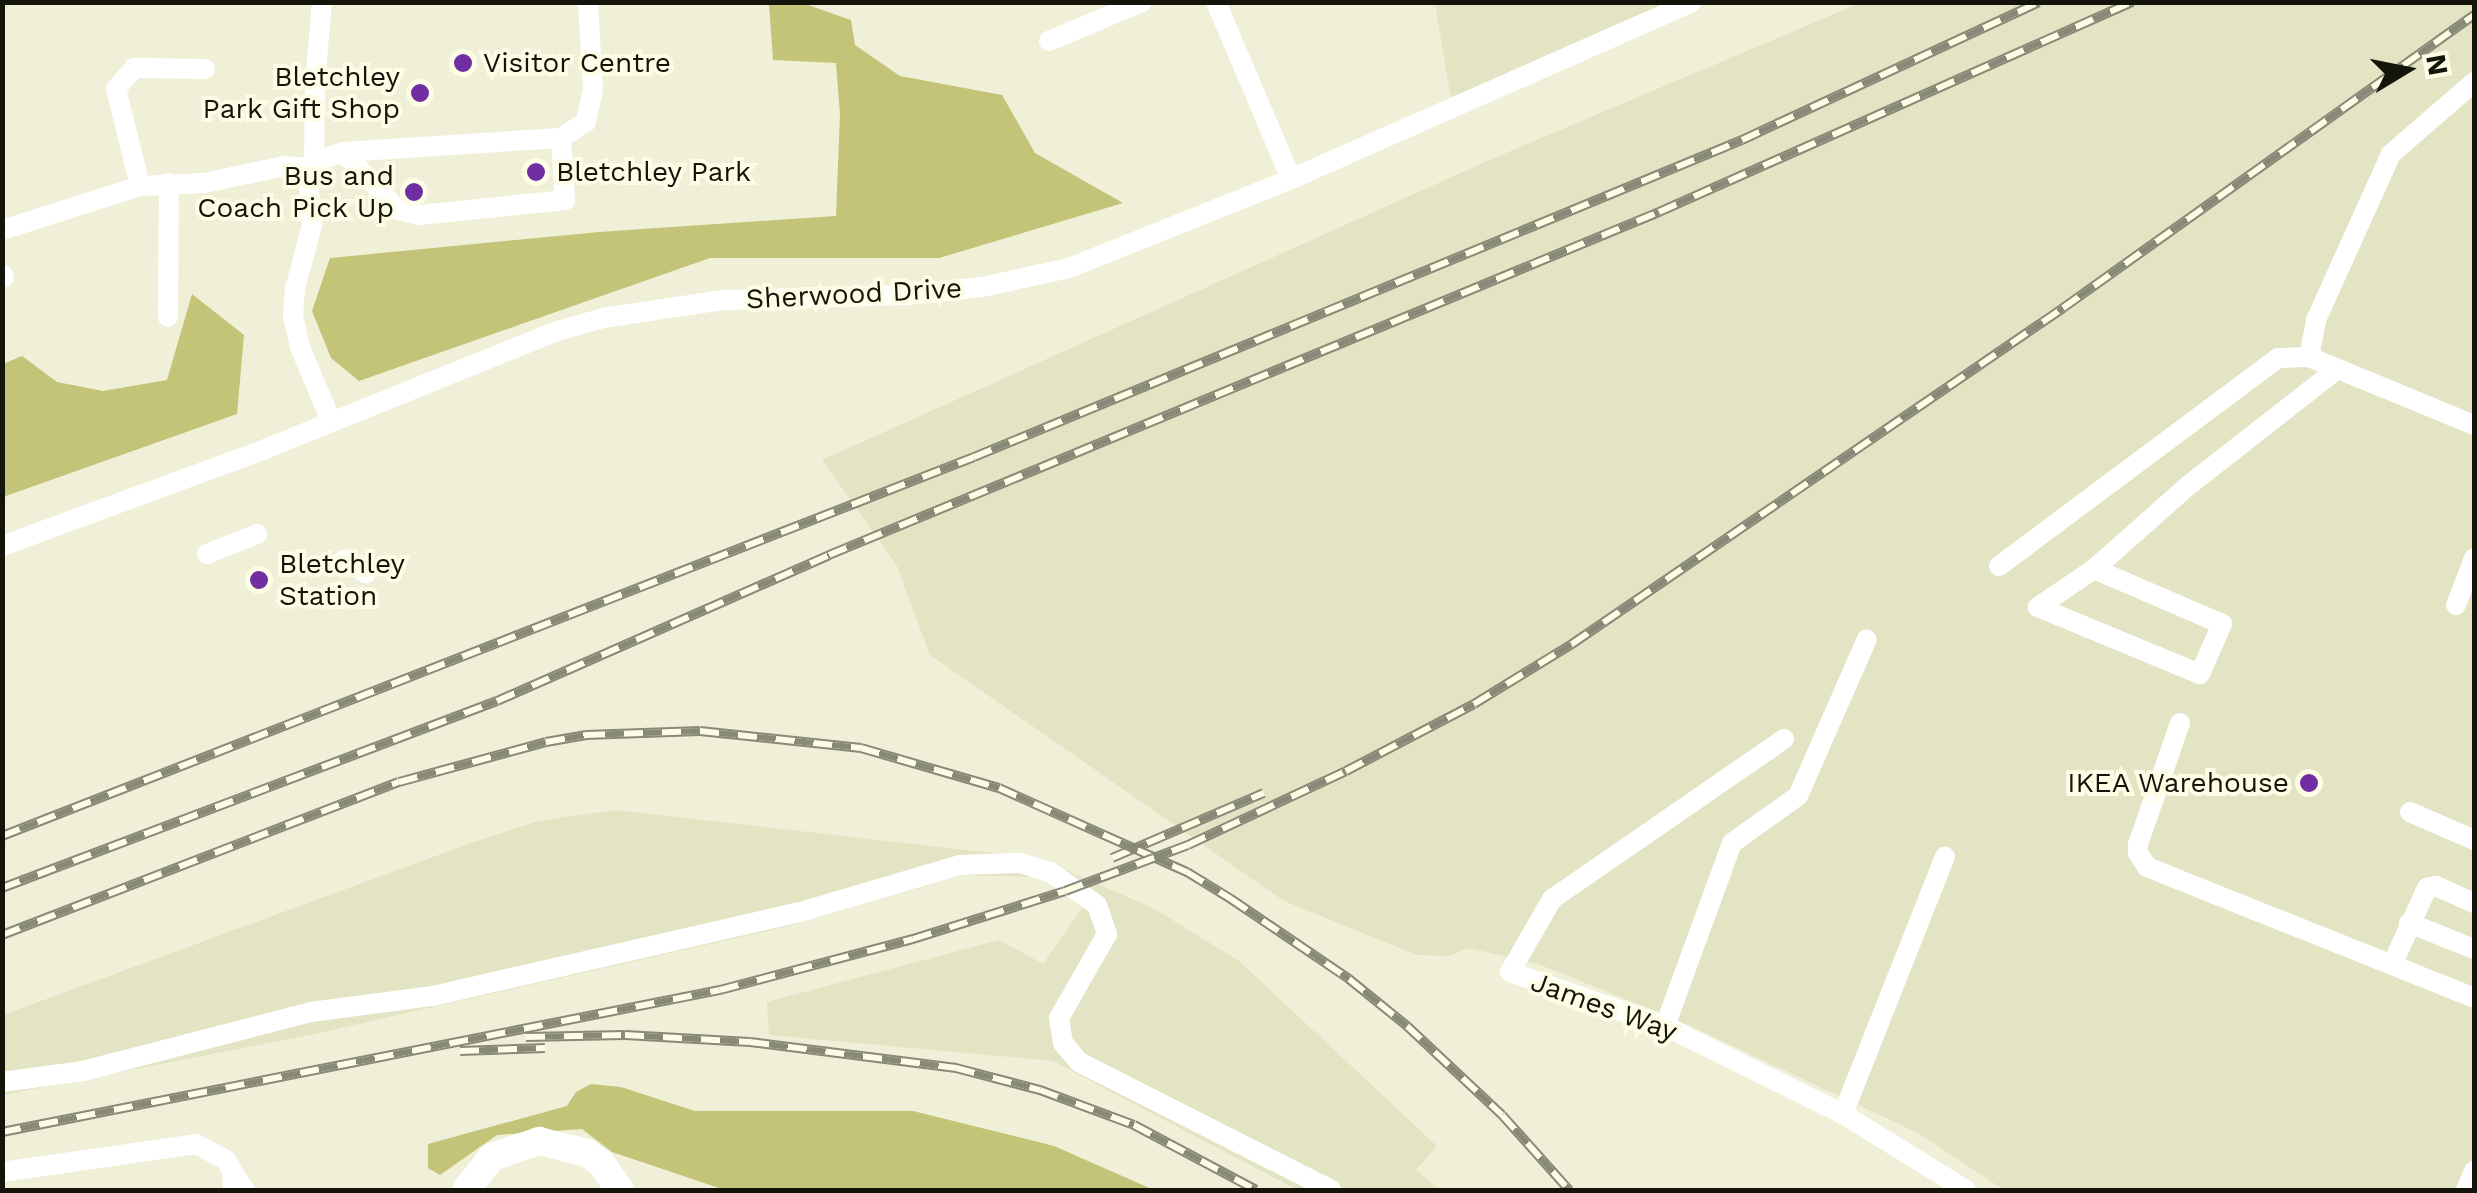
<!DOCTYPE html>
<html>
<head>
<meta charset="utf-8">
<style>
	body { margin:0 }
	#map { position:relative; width:2477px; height:1193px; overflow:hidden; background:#eff0d7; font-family:"Work Sans",sans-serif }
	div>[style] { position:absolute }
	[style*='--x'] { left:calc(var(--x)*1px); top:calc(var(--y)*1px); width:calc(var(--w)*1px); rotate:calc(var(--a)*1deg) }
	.built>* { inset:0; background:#e3e4c4 }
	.forest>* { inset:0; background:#c3c477 }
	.minor>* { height:20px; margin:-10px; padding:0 10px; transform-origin:10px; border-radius:10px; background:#fff }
	.major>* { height:28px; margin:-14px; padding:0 14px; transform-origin:14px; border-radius:14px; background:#fff }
	.rail>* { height:10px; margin-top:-5px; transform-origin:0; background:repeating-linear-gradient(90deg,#fcfde4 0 19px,#898978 0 38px); box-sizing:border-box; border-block:2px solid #898978 }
	.dots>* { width:28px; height:28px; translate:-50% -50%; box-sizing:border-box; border:5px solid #fcfde4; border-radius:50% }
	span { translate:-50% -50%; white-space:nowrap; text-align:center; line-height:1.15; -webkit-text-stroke:8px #fcfde4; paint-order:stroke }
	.poi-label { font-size:28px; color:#14140b }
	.left { translate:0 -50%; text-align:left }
	.right { translate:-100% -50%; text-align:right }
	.street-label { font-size:28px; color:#14140b }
	.frame { position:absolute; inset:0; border:5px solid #14140b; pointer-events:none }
	.north { position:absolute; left:2357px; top:20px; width:100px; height:100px; -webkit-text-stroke:8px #fcfde4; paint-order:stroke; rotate:80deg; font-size:28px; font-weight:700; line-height:40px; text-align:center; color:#14140b }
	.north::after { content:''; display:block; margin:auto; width:35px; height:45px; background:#14140b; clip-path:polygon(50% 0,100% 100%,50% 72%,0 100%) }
</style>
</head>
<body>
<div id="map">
	<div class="built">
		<div style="clip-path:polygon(1435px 3px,1692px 3px,1452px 105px)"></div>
		<div style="clip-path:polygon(1860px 3px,2474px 3px,2474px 1190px,2004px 1190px,1918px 1133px,1675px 1019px,1538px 964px,1469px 948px,1449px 956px,1417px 955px,1284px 901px,930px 655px,896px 564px,822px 460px,1494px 158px)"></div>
		<div style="clip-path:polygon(615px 810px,1037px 858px,1153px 908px,1239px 961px,1437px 1146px,1416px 1170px,1440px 1190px,1297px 1190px,1053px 1061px,769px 1035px,767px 1002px,999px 940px,1043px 964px,1082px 908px,1077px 897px,1039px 877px,963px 875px,781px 928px,310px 1035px,3px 1095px,3px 1015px,474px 842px,538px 821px)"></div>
	</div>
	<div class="forest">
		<div style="clip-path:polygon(769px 3px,802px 3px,851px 20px,855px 45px,900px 76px,1002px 95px,1035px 153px,1123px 203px,939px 258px,710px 258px,359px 381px,331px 358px,312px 311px,330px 258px,599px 232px,836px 216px,840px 114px,836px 63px,773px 60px)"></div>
		<div style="clip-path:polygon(192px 294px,244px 335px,237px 414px,3px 497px,3px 364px,22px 356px,57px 382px,103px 391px,167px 380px)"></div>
		<div style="clip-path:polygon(591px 1084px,621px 1087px,695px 1111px,913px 1111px,1054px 1146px,1154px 1190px,725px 1190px,612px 1152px,582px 1129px,497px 1135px,440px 1175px,428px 1168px,428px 1144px,567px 1106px,576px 1092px)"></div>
	</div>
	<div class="minor">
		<div style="--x:322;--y:2;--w:81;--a:94.9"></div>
		<div style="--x:315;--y:83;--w:79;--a:90.7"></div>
		<div style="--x:314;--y:162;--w:15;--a:113"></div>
		<div style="--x:308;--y:176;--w:49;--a:85.3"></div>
		<div style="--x:312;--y:225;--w:66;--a:104.9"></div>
		<div style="--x:295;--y:289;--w:27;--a:94"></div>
		<div style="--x:293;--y:316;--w:32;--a:77"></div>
		<div style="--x:300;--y:347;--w:80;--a:67.3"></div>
		<div style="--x:1216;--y:2;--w:192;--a:67"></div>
		<div style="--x:1049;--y:41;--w:101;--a:-22.8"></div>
		<div style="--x:343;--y:152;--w:80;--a:46.5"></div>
		<div style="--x:398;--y:210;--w:23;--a:13"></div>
		<div style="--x:420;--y:215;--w:146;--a:-5.9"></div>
		<div style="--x:565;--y:200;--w:62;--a:-93.7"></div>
		<div style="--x:314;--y:162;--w:31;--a:-19"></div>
		<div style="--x:343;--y:152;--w:218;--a:-3.7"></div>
		<div style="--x:561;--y:138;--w:30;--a:-33"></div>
		<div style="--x:586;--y:122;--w:33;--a:-78"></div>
		<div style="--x:593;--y:90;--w:88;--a:-93.3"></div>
		<div style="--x:140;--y:186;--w:100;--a:-103.9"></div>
		<div style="--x:116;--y:89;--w:28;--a:-49"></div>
		<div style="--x:134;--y:68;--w:71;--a:0.8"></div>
		<div style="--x:2;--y:230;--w:145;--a:-17.7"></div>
		<div style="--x:140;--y:186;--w:64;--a:-2.7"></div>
		<div style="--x:204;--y:183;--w:83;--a:-11.9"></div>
		<div style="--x:285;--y:166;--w:25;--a:5"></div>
		<div style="--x:2;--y:274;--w:4;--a:63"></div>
		<div style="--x:168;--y:317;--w:134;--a:-89.6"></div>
		<div style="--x:2309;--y:357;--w:38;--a:-79"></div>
		<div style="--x:2316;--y:320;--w:182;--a:-65.7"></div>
		<div style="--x:2391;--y:154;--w:110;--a:-40.9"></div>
		<div style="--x:2;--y:546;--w:280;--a:-20.2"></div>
		<div style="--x:265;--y:449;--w:312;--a:-22"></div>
		<div style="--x:554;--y:332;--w:51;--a:-15.9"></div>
		<div style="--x:603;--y:318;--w:122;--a:-8.5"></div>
		<div style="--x:724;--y:300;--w:183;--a:-1.6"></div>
		<div style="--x:907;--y:295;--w:75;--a:-6.1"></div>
		<div style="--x:982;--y:287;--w:89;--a:-12.3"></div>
		<div style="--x:1069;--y:268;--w:239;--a:-21.8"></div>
		<div style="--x:1291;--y:179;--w:438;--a:-23.8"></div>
		<div style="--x:207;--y:554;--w:54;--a:-21.8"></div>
		<div style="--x:344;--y:560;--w:26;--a:31"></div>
		<div style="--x:1999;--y:566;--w:348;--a:-36.7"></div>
		<div style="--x:2278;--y:358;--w:31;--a:-2"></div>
		<div style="--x:2309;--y:357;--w:178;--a:22.4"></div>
		<div style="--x:2094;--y:569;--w:68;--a:145.8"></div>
		<div style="--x:2038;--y:607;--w:175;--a:22.5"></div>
		<div style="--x:2200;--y:674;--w:55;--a:-66.3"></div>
		<div style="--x:2222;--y:624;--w:139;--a:-156.7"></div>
		<div style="--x:2094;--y:569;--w:127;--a:-41.5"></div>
		<div style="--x:2189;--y:485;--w:187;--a:-38"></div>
		<div style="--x:2456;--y:605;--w:50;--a:-69"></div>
		<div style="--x:2180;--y:723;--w:128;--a:109.1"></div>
		<div style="--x:2138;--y:844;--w:9;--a:90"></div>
		<div style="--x:2138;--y:853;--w:17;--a:57"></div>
		<div style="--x:2147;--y:867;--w:352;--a:21.8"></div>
		<div style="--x:1784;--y:739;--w:282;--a:145.4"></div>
		<div style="--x:1552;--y:899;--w:84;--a:119.9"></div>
		<div style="--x:1510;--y:972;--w:164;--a:19.2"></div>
		<div style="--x:1665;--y:1026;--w:199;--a:26.3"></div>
		<div style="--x:1843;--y:1114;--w:145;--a:31.7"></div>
		<div style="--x:2410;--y:812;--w:70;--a:23.6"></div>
		<div style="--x:2409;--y:923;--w:70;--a:21.8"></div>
		<div style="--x:2392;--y:965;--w:85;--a:-65.6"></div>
		<div style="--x:2427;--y:888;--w:9;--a:-13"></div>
		<div style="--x:2436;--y:886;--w:42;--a:24.1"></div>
		<div style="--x:1665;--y:1026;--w:195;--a:-69.9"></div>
		<div style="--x:1732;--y:843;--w:81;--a:-35.5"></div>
		<div style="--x:1798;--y:796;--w:171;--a:-66.3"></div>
		<div style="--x:2;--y:1082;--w:82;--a:-7.7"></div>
		<div style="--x:83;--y:1071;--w:236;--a:-14.5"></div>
		<div style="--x:311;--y:1012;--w:123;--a:-7.5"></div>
		<div style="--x:433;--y:996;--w:384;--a:-12.9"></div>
		<div style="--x:807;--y:910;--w:159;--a:-16.4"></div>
		<div style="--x:960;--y:865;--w:60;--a:-1.9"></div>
		<div style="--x:1020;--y:863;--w:31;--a:17"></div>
		<div style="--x:1050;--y:872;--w:57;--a:35.1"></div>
		<div style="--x:1097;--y:905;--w:31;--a:71"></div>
		<div style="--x:1107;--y:934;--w:97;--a:119.7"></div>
		<div style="--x:1059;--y:1018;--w:25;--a:81"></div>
		<div style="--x:1063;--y:1043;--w:25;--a:50"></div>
		<div style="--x:1079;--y:1062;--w:283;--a:26.9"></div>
		<div style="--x:1843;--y:1114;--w:277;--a:-68.4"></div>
		<div style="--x:2;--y:1172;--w:196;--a:-8.2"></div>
		<div style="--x:196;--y:1144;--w:34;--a:28"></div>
		<div style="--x:226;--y:1160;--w:13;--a:61"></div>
		<div style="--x:233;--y:1190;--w:19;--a:-93"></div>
		<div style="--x:232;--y:1171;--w:23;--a:56"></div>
		<div style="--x:2466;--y:1190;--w:21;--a:-67"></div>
	</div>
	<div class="major">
		<div style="--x:466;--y:1190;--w:42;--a:-51.8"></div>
		<div style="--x:492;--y:1157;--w:50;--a:-18.8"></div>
		<div style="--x:539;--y:1141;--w:49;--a:14"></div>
		<div style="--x:587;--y:1153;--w:17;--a:36"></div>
		<div style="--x:601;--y:1163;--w:33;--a:55"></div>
	</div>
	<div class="rail">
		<div style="--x:2;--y:836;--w:1043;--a:-21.3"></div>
		<div style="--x:974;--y:457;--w:831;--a:-22.43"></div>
		<div style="--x:1742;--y:140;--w:327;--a:-24.9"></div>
		<div style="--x:1112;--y:858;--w:165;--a:-23.2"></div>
		<div style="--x:2;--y:888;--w:529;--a:-20.7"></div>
		<div style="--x:497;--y:701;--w:363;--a:-23.7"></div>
		<div style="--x:829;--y:555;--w:898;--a:-22.45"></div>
		<div style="--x:1659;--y:212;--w:518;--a:-23.94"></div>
		<div style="--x:2;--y:935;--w:425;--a:-21.1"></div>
		<div style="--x:399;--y:782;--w:152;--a:-15.2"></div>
		<div style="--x:546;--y:742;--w:41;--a:-9.9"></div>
		<div style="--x:586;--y:735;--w:114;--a:-2"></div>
		<div style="--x:700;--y:731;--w:162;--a:6"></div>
		<div style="--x:861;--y:748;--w:144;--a:16.2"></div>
		<div style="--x:999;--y:788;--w:206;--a:24.1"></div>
		<div style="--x:1187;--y:872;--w:52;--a:31.5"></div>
		<div style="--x:1231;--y:899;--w:143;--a:34.1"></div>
		<div style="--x:1349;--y:979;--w:75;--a:39"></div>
		<div style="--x:1407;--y:1026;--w:130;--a:43.1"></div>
		<div style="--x:1502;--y:1115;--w:101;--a:48.2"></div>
		<div style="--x:526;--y:1037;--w:99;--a:-1.2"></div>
		<div style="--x:625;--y:1035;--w:125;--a:3.2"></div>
		<div style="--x:750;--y:1042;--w:208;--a:7.2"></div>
		<div style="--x:956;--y:1068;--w:87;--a:14.7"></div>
		<div style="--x:1040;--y:1090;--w:100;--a:20.4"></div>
		<div style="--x:1134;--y:1125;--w:138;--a:28"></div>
		<div style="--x:460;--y:1051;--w:85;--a:-2"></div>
		<div style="--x:2;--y:1132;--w:732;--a:-11.19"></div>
		<div style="--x:720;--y:990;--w:200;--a:-14.8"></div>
		<div style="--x:913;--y:939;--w:159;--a:-17.5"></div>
		<div style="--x:1065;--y:891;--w:131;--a:-20.5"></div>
		<div style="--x:1188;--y:845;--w:174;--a:-25.1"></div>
		<div style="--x:1346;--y:771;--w:144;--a:-27.6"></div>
		<div style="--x:1474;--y:704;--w:115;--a:-31.5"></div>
		<div style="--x:1572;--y:644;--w:595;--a:-34.38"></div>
		<div style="--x:2063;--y:308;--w:505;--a:-35.48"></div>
	</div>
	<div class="dots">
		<div style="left:463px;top:63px;background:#702ea2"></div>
		<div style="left:420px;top:93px;background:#702ea2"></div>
		<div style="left:536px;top:172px;background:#702ea2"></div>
		<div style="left:414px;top:192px;background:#702ea2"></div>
		<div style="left:259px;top:580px;background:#702ea2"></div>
		<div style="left:2309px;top:783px;background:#702ea2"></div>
	</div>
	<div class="poi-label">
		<span class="left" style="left:483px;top:63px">Visitor Centre</span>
		<span class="right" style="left:400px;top:93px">Bletchley<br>Park Gift Shop</span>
		<span class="left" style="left:556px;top:172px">Bletchley Park</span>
		<span class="right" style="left:394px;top:192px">Bus and<br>Coach Pick Up</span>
		<span class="left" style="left:279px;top:580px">Bletchley<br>Station</span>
		<span class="right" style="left:2289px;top:783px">IKEA Warehouse</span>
	</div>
	<div class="street-label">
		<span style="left:854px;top:294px;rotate:-3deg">Sherwood Drive</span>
		<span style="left:1604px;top:1007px;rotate:20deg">James Way</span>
	</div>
	<div class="frame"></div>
	<div class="north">N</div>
</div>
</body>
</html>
